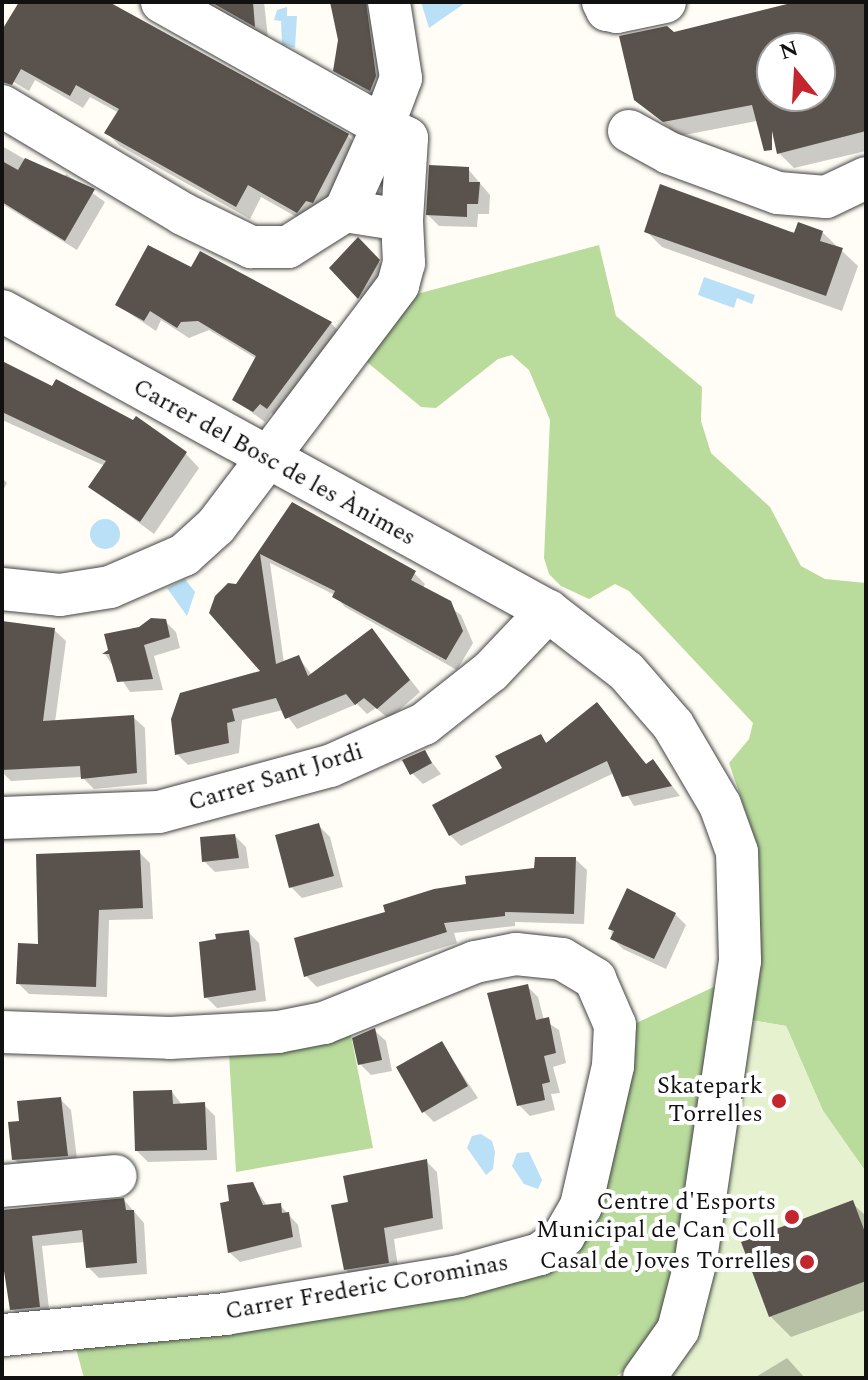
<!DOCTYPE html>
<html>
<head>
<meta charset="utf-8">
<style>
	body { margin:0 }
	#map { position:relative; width:868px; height:1380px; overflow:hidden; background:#fffdf5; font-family:Spectral,serif }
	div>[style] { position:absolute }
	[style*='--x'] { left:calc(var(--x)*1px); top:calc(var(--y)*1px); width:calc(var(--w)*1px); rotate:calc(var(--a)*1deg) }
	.forest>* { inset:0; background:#b9dc9c }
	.pitch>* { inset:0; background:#e6f2cf }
	.water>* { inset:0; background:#b9e0f7 }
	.round { border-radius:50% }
	.shadow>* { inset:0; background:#0003 }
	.building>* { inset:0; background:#5a524d }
	.roads { filter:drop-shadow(0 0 2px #444) drop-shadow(0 0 2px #444) }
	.minor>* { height:42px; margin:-21px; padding:0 21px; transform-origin:21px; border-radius:21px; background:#fff }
	.dots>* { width:22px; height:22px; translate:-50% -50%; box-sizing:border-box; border:4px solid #fff; border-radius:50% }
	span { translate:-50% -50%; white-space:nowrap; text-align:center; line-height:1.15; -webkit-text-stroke:8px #fff; paint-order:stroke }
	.street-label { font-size:24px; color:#111 }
	.poi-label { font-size:24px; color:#111 }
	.right { translate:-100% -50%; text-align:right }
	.frame { position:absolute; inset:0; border:4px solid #111; pointer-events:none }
	.north { position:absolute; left:756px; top:32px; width:80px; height:80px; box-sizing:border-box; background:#fff; border:2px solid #a0a0a0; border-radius:50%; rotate:342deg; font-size:22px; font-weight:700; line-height:32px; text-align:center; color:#111 }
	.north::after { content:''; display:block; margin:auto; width:28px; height:36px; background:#c4262e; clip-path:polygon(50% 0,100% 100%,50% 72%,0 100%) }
</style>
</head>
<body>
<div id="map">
	<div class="forest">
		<div style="clip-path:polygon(599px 245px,616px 316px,702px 387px,701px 421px,711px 453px,770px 507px,801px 566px,825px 579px,866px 583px,866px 1172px,823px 1111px,786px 1026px,750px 1020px,760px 895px,758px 848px,729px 763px,749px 739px,753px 723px,629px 591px,615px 584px,589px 599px,561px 586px,549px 574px,544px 558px,550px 420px,529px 370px,512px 355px,498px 359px,436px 408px,421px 407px,367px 362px,417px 294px)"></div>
		<div style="clip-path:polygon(716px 986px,679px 1247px,664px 1315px,628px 1368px,614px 1378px,84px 1378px,75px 1345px,350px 1310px,601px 1207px,636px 1044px,634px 1024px)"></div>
		<div style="clip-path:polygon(350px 1030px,373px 1148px,236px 1172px,229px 1054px)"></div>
	</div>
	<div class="pitch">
		<div style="clip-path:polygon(750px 1020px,786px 1026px,823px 1111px,866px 1172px,866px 1378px,667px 1378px)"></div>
	</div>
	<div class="water">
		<div style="clip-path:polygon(421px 2px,465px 2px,465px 3px,429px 28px)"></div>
		<div style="clip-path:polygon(287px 7px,287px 16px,297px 16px,295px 48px,282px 44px,281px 21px,274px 20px,277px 10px)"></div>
		<div style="clip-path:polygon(704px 277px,755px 295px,752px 304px,737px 298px,734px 308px,698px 295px)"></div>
		<div class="round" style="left:90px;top:519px;width:30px;height:30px"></div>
		<div style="clip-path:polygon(185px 579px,195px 592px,187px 616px,167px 588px)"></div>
		<div style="clip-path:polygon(481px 1134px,492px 1141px,495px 1152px,493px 1169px,486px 1175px,467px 1148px,472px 1136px)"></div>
		<div style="clip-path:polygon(529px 1152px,542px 1180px,538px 1189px,524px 1184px,512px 1166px,517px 1153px)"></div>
	</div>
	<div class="shadow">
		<div style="clip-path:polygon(21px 2px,106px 2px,348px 136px,361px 149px,311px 225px,261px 197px,250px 219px,120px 146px,107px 133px,119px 113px,90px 97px,83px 108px,35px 80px,29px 91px,2px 75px,2px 34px)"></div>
		<div style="clip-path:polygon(204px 2px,264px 2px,268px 38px)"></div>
		<div style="clip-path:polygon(332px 2px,374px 2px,382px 101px,335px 70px,340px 39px)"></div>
		<div style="clip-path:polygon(evenodd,798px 2px,866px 2px,866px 151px,794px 168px,779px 153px,774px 129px,762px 120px,679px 136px,635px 99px,674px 35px,798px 2px,772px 48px,820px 48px,820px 96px,772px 96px,772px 48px)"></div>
		<div style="clip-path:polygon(2px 146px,62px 181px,66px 174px,105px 202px,77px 250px,2px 204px)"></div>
		<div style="clip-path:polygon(468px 169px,490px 195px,489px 214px,478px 214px,477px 227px,439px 226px,428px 215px)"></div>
		<div style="clip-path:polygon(646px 231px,822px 232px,858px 266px,842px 311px,662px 247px)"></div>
		<div style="clip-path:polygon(358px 240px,390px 273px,369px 308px,331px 268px)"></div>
		<div style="clip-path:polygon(192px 270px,331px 323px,341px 334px,279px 418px,271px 413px,265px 422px,235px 400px,257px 359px,209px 330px,189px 338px,161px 320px,156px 331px,117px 305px)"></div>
		<div style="clip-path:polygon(2px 363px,186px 454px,199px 468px,154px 534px,91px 487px,105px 466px,2px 420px)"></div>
		<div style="clip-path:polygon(2px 478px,7px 483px,2px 492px)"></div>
		<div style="clip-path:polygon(292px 505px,414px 573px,425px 584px,423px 588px,461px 615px,473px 643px,457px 670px,345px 607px,335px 595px,270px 563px,284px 663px,298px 657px,312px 675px,372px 631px,420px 692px,389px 719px,376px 708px,367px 714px,357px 704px,297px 729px,283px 710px,242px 720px,239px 753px,188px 765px,177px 754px,264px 673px,237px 586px)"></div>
		<div style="clip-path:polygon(165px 621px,176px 632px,180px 648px,154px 656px,163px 690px,130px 692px,105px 654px)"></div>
		<div style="clip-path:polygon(2px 623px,54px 630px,66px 641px,55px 722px,133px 717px,145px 728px,147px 784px,94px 789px,82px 777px,11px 781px,2px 772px)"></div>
		<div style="clip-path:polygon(541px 737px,548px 744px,647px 766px,653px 761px,680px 796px,634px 806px,614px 773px,461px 846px,450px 835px,505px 769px)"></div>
		<div style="clip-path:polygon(424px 752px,441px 774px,423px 784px,412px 773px)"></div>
		<div style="clip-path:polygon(319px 826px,330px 837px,343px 887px,302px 898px,291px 887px)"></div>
		<div style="clip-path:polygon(235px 836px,246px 847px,249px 868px,215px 872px,204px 861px)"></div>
		<div style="clip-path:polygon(139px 852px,150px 863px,153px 919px,109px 920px,107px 997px,29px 994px,18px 983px,40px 946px)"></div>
		<div style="clip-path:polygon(575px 859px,587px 870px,584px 924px,515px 922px,515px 926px,454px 933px,457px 943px,317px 987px,306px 976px,388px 914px,468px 886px)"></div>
		<div style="clip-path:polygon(675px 914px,686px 925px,666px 969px,623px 949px,612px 938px,611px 928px)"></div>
		<div style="clip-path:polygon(248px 932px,259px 943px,266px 1001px,217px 1008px,206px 997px,218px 941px)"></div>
		<div style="clip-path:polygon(527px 986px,538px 997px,544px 1020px,559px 1030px,566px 1063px,553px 1067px,560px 1093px,551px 1094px,555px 1110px,530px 1116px,519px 1105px)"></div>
		<div style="clip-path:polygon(375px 1031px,386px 1041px,392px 1071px,371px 1075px,360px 1064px)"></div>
		<div style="clip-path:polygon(442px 1044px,478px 1098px,434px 1122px,423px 1111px)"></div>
		<div style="clip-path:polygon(172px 1092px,183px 1106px,204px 1105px,215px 1116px,217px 1160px,148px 1162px,137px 1151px)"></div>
		<div style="clip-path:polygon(60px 1099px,71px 1110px,78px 1167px,25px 1170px,14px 1159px,21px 1123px)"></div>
		<div style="clip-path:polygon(426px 1161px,437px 1172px,443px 1229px,394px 1239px,399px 1274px,357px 1281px,346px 1270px)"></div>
		<div style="clip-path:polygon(252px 1184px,268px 1207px,280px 1205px,298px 1225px,302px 1247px,240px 1262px,229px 1252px,231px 1203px)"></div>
		<div style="clip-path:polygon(124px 1200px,144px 1223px,147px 1274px,99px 1278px,88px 1267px,85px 1242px,42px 1246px,50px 1318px,23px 1320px,12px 1309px,7px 1262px,2px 1262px,2px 1212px)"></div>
		<div style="clip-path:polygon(852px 1203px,866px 1216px,866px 1310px,791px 1337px,770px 1316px)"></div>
		<div style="clip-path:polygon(787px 1358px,805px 1378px,754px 1378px)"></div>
	</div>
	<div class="building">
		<div style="clip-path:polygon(19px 2px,109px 2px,349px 134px,313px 203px,306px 201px,297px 213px,248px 185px,236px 207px,104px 133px,119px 109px,76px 85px,70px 96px,21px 69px,12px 85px,2px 82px,2px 30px)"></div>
		<div style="clip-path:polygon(211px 2px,253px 2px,255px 27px)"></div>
		<div style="clip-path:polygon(330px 2px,366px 2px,376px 76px,370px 91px,333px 71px,338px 40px)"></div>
		<div style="clip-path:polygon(evenodd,795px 2px,866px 2px,866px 131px,777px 154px,772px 131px,772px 150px,764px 151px,752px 105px,663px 122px,634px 100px,619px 36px,667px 26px,674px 32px,795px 2px,772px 48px,820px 48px,820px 96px,772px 96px,772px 48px)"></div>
		<div style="clip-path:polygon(25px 158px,95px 189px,65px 241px,2px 202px,2px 161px,18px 170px)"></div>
		<div style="clip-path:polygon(429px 165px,469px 167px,469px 182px,480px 182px,478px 204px,467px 204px,467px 217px,426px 215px)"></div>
		<div style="clip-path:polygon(660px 184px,794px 233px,798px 222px,823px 231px,820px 241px,843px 248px,826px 296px,644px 232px)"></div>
		<div style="clip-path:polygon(358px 237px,380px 260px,358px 299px,329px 268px)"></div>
		<div style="clip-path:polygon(148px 245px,191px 267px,200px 251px,332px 322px,267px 409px,260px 404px,253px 412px,232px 400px,256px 356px,198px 321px,181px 322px,177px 328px,150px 311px,144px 321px,115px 305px)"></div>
		<div style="clip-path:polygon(2px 361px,52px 386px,56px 379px,133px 420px,136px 416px,187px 452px,140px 522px,88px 487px,106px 461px,2px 412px)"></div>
		<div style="clip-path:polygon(292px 502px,416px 571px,411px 580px,451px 601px,463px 631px,446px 660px,332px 597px,335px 591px,260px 554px,276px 664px,299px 655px,308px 676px,372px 628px,410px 680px,377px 709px,364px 698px,355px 705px,346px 694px,285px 719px,276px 698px,232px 709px,235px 721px,227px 723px,229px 743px,175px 755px,171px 719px,180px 693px,260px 671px,209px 613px,215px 596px,228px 583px,236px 584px)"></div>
		<div style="clip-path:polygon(151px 618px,166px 619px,170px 637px,144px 645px,153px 679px,117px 682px,109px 654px,102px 654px,108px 650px,104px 634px,139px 627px)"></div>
		<div style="clip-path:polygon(2px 621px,55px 628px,43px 721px,134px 715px,137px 773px,81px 779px,80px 766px,2px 770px)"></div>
		<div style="clip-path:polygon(597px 702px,646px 764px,653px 759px,672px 786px,622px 797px,607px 761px,449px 836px,432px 805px,502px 768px,495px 756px,541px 734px,546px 743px)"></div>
		<div style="clip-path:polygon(425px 750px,432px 763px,410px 775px,402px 760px)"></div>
		<div style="clip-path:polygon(319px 823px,334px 876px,289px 888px,275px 835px)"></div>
		<div style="clip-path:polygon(235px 834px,239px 858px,202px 862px,200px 837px)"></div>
		<div style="clip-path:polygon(140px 850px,143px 908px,99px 910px,96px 987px,16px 984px,18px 943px,38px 944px,36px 854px)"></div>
		<div style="clip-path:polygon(535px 857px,576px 857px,574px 914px,505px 912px,505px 916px,444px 923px,447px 932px,304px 977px,294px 938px,385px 912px,383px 905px,434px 889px,466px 884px,465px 876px,534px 868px)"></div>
		<div style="clip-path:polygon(627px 888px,676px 913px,654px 959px,610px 939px,614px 931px,608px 929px)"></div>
		<div style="clip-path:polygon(249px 930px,256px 990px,204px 998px,199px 942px,216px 939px,215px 934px)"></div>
		<div style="clip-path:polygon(528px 984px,536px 1020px,549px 1017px,556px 1053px,544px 1056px,550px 1082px,542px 1084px,545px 1100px,517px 1106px,487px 993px)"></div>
		<div style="clip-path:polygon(375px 1028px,382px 1060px,358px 1065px,352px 1038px)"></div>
		<div style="clip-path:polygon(442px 1041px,468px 1086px,422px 1113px,396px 1067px)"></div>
		<div style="clip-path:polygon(172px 1090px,173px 1104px,205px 1102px,207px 1150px,135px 1151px,133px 1091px)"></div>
		<div style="clip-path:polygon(61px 1097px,68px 1156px,12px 1160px,8px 1122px,19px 1121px,17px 1101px)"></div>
		<div style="clip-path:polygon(427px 1159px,433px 1218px,384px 1228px,389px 1263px,344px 1270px,331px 1205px,348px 1202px,343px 1176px)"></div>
		<div style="clip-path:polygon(253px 1182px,263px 1205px,281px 1203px,282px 1213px,289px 1212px,293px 1237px,228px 1253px,220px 1203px,229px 1201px,227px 1185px)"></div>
		<div style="clip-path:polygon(124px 1198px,126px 1210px,134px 1210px,137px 1263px,86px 1268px,82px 1230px,32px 1236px,40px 1307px,10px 1310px,2px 1258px,2px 1210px)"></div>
		<div style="clip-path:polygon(853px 1200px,866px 1235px,866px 1281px,769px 1317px,741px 1242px)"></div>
	</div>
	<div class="roads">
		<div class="minor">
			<div style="--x:162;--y:2;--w:253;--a:29.3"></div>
			<div style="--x:383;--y:126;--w:51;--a:-69.4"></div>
			<div style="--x:401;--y:78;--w:77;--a:-99"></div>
			<div style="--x:603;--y:2;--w:9;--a:63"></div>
			<div style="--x:607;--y:10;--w:10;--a:11"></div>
			<div style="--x:617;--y:12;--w:49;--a:-11.8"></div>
			<div style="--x:2;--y:106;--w:211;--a:30.8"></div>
			<div style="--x:183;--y:214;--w:76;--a:25.9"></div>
			<div style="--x:251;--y:247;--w:37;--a:0"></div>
			<div style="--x:288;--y:247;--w:67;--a:-32.3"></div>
			<div style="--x:383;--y:126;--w:27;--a:27"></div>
			<div style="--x:407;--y:138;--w:82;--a:93.5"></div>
			<div style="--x:402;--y:220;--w:58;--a:-171"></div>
			<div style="--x:345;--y:211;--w:93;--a:-65.9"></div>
			<div style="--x:629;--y:131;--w:46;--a:28.8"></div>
			<div style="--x:669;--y:153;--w:116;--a:20.2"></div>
			<div style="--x:778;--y:193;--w:48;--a:4.8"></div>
			<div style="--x:826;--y:197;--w:44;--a:-25.4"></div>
			<div style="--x:2;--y:311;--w:623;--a:28.79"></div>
			<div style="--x:548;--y:611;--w:98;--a:37.6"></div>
			<div style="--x:626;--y:671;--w:72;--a:49"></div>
			<div style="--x:673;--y:725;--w:93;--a:59.6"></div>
			<div style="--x:720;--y:805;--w:50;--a:70.1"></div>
			<div style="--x:737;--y:852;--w:109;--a:88.4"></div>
			<div style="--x:740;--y:961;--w:302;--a:98.4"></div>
			<div style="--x:696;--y:1260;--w:72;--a:104.4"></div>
			<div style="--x:678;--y:1330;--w:59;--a:125.3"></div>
			<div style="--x:2;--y:589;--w:58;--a:5.9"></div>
			<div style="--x:60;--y:595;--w:51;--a:-9.1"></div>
			<div style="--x:110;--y:587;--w:81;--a:-23.4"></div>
			<div style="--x:184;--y:555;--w:43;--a:-42.2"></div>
			<div style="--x:216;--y:526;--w:302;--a:-52.9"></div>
			<div style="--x:398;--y:285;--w:23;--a:-75"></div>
			<div style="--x:404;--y:263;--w:43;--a:-92.7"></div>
			<div style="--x:2;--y:818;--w:157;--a:-2.2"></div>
			<div style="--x:159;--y:812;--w:177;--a:-15.1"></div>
			<div style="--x:330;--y:766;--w:103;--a:-24.1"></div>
			<div style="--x:424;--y:724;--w:85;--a:-38.3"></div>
			<div style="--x:491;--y:671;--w:83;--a:-46.5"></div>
			<div style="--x:2;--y:1032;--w:168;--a:2"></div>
			<div style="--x:170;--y:1038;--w:108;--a:-3.2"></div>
			<div style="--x:278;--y:1032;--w:47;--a:-11.1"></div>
			<div style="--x:324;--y:1023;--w:163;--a:-22"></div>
			<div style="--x:475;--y:962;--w:42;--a:-11"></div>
			<div style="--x:516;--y:954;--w:46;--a:6.2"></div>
			<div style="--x:562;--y:959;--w:39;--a:31"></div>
			<div style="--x:595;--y:979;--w:50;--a:66.5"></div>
			<div style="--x:615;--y:1025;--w:41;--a:92.8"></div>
			<div style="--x:613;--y:1066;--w:144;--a:102.9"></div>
			<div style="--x:581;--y:1206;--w:34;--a:120"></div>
			<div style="--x:564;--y:1236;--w:30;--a:143"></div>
			<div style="--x:540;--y:1254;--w:83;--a:164.6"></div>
			<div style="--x:460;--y:1276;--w:237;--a:170.8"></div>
			<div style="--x:226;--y:1314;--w:225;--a:174.6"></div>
			<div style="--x:2;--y:1186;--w:114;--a:-5"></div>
		</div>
	</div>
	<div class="dots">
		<div style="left:779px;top:1101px;background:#c4262e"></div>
		<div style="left:792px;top:1217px;background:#c4262e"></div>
		<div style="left:807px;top:1262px;background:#c4262e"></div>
	</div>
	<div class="street-label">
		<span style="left:274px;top:463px;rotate:29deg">Carrer del Bosc de les Ànimes</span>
		<span style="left:276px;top:778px;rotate:-17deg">Carrer Sant Jordi</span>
		<span style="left:367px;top:1288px;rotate:-10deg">Carrer Frederic Corominas</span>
	</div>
	<div class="poi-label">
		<span class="right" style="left:763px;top:1101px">Skatepark<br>Torrelles</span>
		<span class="right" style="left:776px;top:1217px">Centre d'Esports<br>Municipal de Can Coll</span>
		<span class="right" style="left:791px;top:1262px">Casal de Joves Torrelles</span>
	</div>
	<div class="frame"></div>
	<div class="north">N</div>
</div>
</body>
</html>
